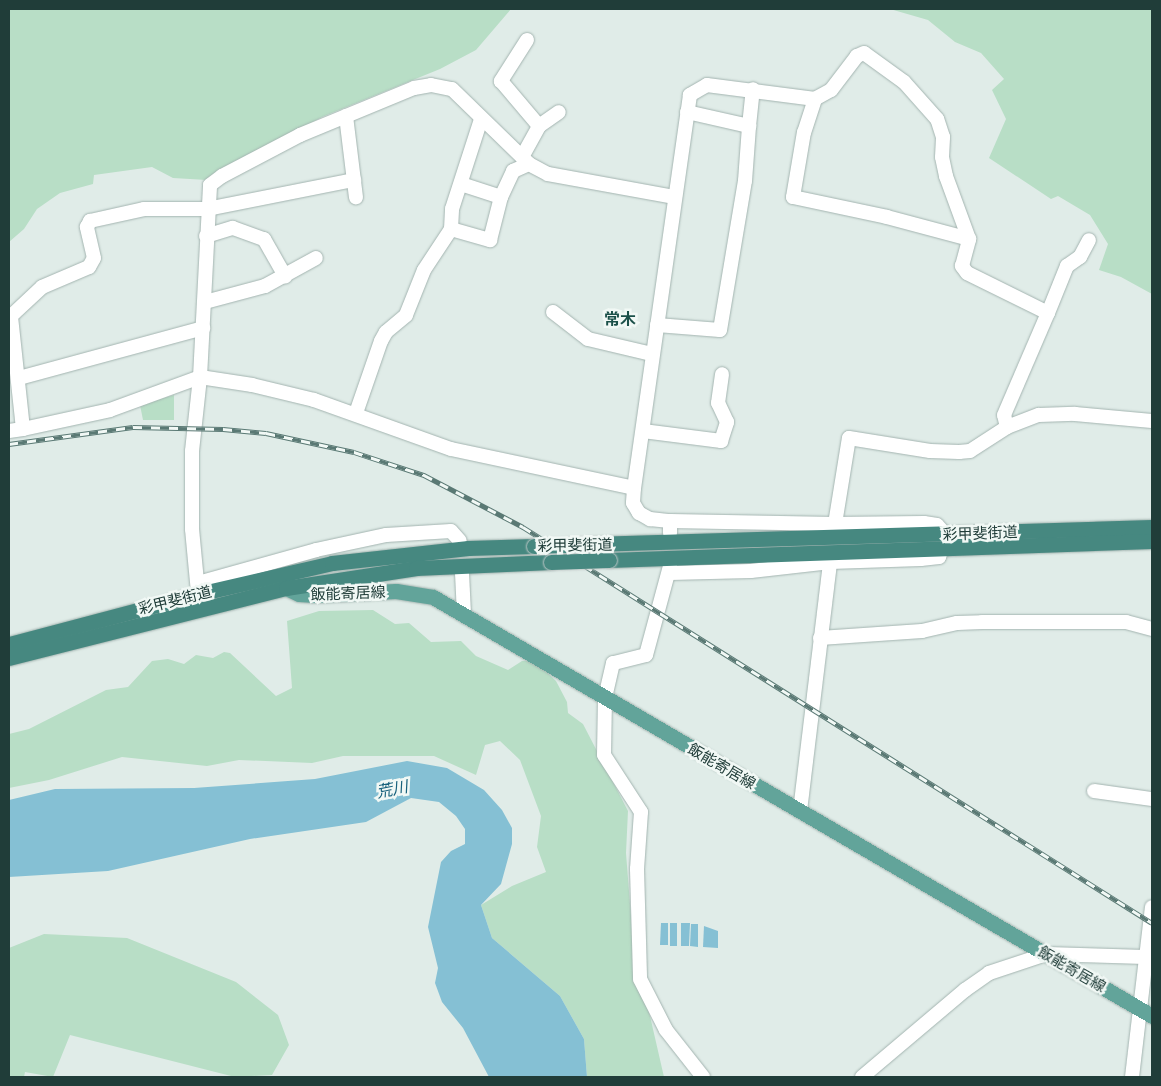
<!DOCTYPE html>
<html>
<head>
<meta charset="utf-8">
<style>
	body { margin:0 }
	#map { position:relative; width:1161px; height:1086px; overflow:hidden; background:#e0ece8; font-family:Quicksand,"Noto Sans JP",sans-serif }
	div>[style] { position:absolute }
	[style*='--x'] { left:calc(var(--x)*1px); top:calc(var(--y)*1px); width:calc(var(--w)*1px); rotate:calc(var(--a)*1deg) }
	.green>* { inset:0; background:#b8dec6 }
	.water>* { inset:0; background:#85c0d4 }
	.roads { filter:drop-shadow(0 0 1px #a3b4b0) drop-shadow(0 0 1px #a3b4b0) }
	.minor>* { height:14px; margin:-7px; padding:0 7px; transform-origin:7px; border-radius:7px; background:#fff }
	.primary>* { height:15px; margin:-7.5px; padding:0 7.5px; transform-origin:7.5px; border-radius:7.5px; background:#62a49a }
	.trunk>* { height:15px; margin:-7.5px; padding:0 7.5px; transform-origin:7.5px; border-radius:7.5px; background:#468880 }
	.rail>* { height:5px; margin-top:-2.5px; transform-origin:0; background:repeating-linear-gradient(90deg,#f1f8f5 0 9px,#5a7974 0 18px); box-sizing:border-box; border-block:1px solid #5a7974 }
	.bridges { filter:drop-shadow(0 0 1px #c1c9c8) drop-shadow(0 0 1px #c1c9c8) }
	.trunk-bridge>* { height:15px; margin:-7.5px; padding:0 7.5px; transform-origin:7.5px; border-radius:7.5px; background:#468880 }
	span { translate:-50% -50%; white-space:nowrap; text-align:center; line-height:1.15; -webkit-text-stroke:5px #f1f8f5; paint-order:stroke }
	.street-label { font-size:15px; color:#203d39 }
	.neighbourhood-label { font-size:16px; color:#1b5049; font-weight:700 }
	.water-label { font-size:16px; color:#17617c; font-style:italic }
	.frame { position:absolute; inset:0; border:10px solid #203d39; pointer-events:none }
</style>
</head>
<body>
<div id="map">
	<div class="green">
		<div style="clip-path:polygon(9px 9px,511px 9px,476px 50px,440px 69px,322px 117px,207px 180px,173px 178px,152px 167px,94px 175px,93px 184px,60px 193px,37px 209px,24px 229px,9px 242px)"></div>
		<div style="clip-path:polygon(890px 9px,1152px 9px,1152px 294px,1121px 277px,1099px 270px,1108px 244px,1090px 215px,1058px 196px,1051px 199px,989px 158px,1006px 119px,992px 90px,1004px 79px,981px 53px,955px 42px,928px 20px)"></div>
		<div style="clip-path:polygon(174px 395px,174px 420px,143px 420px,140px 405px)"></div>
		<div style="clip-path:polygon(373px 610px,395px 624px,409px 623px,431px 642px,461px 641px,476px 656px,508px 670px,522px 661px,535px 661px,556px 681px,567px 702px,568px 713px,583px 724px,628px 811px,626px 853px,633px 942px,664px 1077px,587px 1077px,584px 1039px,560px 996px,492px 938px,481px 905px,512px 886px,546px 872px,537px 847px,541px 816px,520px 760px,500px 741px,485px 745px,476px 775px,434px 756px,343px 756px,312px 763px,239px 760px,207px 766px,122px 757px,49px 780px,9px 788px,9px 734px,29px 729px,106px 690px,128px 687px,152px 661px,168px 659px,184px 664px,196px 655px,213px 658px,224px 652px,230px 653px,276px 696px,292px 688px,287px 621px,319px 611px)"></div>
		<div style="clip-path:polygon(44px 934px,127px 938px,236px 982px,278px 1015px,289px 1045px,272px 1075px,235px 1077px,70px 1035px,53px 1077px,25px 1072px,24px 1077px,9px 1077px,9px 948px)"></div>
	</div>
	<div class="water">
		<div style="clip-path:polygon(407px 761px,447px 768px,484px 790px,502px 810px,512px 828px,512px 844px,501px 884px,481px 905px,492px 938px,560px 996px,584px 1039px,587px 1077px,489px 1077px,463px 1028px,442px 1002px,435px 983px,438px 968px,428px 927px,441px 862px,451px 851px,465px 844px,465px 829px,456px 816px,439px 802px,411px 798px,366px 822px,250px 839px,108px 871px,9px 877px,9px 800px,55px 789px,194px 788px,315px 779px)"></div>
		<div style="clip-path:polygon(661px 923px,668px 923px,668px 945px,660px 945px)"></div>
		<div style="clip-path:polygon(670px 923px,677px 923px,677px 946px,670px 946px)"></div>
		<div style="clip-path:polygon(681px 923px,690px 923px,689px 946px,681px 946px)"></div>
		<div style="clip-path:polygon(691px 924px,698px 924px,698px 947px,690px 946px)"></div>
		<div style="clip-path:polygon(704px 926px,718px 931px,718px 948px,703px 947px)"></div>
	</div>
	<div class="roads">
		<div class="minor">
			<div style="--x:527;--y:40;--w:49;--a:122.4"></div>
			<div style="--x:501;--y:81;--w:59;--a:49.8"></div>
			<div style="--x:815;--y:99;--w:35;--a:108"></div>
			<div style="--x:804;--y:132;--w:66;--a:99.6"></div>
			<div style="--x:793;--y:197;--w:96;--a:12"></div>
			<div style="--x:887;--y:217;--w:85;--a:15"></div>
			<div style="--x:687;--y:112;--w:64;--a:12.7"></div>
			<div style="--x:749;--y:126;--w:37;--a:-84"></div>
			<div style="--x:346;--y:116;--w:82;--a:83"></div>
			<div style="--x:522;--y:157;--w:35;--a:-61"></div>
			<div style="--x:539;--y:126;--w:24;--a:-35"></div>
			<div style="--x:461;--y:184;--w:42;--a:18"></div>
			<div style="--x:451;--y:229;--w:41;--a:15.8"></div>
			<div style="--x:490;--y:240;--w:44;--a:-75.7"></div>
			<div style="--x:501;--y:197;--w:29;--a:-65"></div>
			<div style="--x:513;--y:171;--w:17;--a:-24"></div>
			<div style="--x:206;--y:236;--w:28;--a:-17"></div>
			<div style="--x:233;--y:228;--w:33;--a:20"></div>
			<div style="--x:264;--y:239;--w:43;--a:60.4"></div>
			<div style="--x:205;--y:302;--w:62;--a:-14.9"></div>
			<div style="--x:265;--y:286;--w:58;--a:-28.8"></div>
			<div style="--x:553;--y:312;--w:44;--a:37.6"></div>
			<div style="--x:588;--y:339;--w:66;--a:13.2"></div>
			<div style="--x:1048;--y:313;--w:51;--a:-68"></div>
			<div style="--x:1067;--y:266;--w:16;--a:-35"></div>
			<div style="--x:1080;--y:257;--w:19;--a:-62"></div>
			<div style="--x:657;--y:325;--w:63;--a:4.5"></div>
			<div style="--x:720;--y:330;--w:151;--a:-80.5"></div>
			<div style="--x:745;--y:181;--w:55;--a:-85.8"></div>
			<div style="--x:19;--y:378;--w:191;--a:-15.2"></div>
			<div style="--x:356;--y:413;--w:76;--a:-70.9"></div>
			<div style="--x:381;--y:341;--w:10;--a:-61"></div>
			<div style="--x:386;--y:332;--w:26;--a:-40"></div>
			<div style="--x:406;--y:315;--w:48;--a:-68.2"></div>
			<div style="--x:424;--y:270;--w:49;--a:-56.6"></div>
			<div style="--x:451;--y:229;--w:20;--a:-87"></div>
			<div style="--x:452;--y:209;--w:95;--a:-72.1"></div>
			<div style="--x:1007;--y:427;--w:12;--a:-104"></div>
			<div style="--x:1004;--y:415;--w:111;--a:-66.7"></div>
			<div style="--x:1048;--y:313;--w:90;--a:-153.7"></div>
			<div style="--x:967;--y:273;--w:9;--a:-126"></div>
			<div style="--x:962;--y:266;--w:28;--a:-75"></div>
			<div style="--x:969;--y:239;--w:67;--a:-110.1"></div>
			<div style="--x:946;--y:176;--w:19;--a:-102"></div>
			<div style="--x:942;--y:157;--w:20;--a:-87"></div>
			<div style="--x:943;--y:137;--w:19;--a:-108"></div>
			<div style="--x:937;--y:119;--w:50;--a:-131.7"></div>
			<div style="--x:904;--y:82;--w:49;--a:-144.1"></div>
			<div style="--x:864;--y:53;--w:8;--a:157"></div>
			<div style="--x:857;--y:56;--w:43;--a:127.4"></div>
			<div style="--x:831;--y:90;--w:18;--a:151"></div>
			<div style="--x:815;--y:99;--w:109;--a:-172.6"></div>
			<div style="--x:707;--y:85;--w:20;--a:150"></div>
			<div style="--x:690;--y:95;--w:397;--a:98.1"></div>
			<div style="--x:634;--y:488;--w:15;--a:94"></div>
			<div style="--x:633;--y:503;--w:12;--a:59"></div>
			<div style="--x:639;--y:513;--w:13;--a:29"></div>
			<div style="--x:650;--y:519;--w:20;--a:6"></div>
			<div style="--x:670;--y:521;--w:165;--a:1"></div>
			<div style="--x:835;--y:524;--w:87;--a:-80.8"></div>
			<div style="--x:849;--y:438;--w:82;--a:9.1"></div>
			<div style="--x:930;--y:451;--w:29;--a:2"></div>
			<div style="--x:959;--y:452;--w:11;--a:-5"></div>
			<div style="--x:970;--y:451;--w:44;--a:-33"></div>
			<div style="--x:1007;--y:427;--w:34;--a:-21"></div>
			<div style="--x:1039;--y:415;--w:36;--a:-2"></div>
			<div style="--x:1075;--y:414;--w:77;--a:5.2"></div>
			<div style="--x:23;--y:429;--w:89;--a:-12.3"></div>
			<div style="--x:110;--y:410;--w:96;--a:-20.1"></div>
			<div style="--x:200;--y:377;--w:53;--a:8.7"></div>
			<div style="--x:252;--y:385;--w:64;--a:13.6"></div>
			<div style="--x:314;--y:400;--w:145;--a:19.7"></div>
			<div style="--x:451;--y:449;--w:187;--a:12"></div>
			<div style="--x:9;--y:431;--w:14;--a:-8"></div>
			<div style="--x:23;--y:429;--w:114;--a:-96.1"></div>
			<div style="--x:11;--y:316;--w:42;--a:-43.1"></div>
			<div style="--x:42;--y:287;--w:51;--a:-23.1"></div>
			<div style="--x:89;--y:267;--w:10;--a:-61"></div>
			<div style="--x:94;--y:258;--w:32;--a:-103"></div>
			<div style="--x:87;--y:227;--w:7;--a:-63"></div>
			<div style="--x:90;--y:221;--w:55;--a:-12.5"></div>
			<div style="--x:144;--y:209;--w:63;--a:0"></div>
			<div style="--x:207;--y:209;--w:150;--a:-11.2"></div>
			<div style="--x:643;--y:431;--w:79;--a:7.3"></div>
			<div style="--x:721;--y:441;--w:20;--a:-72"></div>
			<div style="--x:727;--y:422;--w:21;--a:-115"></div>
			<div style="--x:718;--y:403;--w:29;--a:-82"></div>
			<div style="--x:835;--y:524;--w:89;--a:-0.6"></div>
			<div style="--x:924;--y:523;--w:13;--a:9"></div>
			<div style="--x:937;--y:525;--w:12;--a:48"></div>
			<div style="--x:670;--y:533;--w:12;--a:-90"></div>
			<div style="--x:670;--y:566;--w:92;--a:105.1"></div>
			<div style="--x:646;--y:655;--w:34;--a:166"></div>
			<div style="--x:613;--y:663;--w:36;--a:103"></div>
			<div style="--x:605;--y:698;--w:57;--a:91"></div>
			<div style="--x:604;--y:755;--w:68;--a:57"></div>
			<div style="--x:641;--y:812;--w:57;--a:94"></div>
			<div style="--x:637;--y:869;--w:110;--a:88.4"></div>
			<div style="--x:640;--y:979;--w:57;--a:63"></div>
			<div style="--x:666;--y:1030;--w:60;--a:51.8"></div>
			<div style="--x:462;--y:573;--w:41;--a:87.2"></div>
			<div style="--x:670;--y:573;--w:81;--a:-1.4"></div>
			<div style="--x:751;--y:571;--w:80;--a:-6.5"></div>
			<div style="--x:830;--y:562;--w:91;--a:-1.9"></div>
			<div style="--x:921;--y:559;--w:18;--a:-6"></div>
			<div style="--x:939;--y:557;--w:9;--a:-72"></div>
			<div style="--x:198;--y:583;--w:123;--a:-15.6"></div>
			<div style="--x:316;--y:550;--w:72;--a:-12.1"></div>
			<div style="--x:386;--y:535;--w:65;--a:-3.5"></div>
			<div style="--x:451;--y:531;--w:13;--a:48"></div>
			<div style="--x:199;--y:603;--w:74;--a:-95.4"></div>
			<div style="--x:192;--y:529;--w:78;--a:-90"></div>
			<div style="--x:192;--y:451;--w:74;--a:-83.8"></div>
			<div style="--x:200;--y:377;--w:192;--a:-87"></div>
			<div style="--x:210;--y:185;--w:15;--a:-37"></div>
			<div style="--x:222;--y:176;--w:88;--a:-27.7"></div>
			<div style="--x:300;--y:135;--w:123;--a:-22.4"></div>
			<div style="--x:414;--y:88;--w:17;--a:-10"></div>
			<div style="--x:431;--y:85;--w:21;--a:11"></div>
			<div style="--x:452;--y:89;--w:107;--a:44.2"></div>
			<div style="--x:529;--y:164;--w:21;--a:28"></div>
			<div style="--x:548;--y:174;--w:129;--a:10.3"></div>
			<div style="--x:820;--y:638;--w:102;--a:-3.9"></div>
			<div style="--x:922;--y:631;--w:36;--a:-13"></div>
			<div style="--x:957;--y:623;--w:25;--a:-2"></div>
			<div style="--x:982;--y:622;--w:144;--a:0"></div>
			<div style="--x:1126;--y:622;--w:27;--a:15"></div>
			<div style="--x:1094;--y:791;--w:59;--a:7.9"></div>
			<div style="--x:800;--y:811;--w:251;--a:-83.1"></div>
			<div style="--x:862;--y:1077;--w:135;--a:-40.2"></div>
			<div style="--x:965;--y:990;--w:29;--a:-35"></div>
			<div style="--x:989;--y:973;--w:60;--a:-18.4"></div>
			<div style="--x:1046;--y:954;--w:100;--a:1.7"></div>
			<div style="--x:1132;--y:1077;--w:171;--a:-83.3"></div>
		</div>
		<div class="primary">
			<div style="--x:284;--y:582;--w:6;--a:72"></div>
			<div style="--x:286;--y:588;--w:14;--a:25"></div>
			<div style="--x:299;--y:594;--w:16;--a:4"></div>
			<div style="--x:315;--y:595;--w:81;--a:-2.8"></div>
			<div style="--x:396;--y:591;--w:37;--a:9"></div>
			<div style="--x:433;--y:597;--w:832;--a:30.23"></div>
		</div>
		<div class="trunk">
			<div style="--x:592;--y:544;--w:560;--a:-1.74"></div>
			<div style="--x:609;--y:560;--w:543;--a:-2"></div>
			<div style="--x:9;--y:644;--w:196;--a:-14.8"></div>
			<div style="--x:198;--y:594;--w:138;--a:-13"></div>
			<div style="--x:332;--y:563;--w:137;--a:-6.3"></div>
			<div style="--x:468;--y:548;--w:66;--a:-1.7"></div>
			<div style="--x:9;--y:658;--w:286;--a:-14.2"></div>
			<div style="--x:286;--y:588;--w:132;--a:-8.7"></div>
			<div style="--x:416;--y:568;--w:135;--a:-2.5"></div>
		</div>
	</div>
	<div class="rail">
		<div style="--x:9;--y:444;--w:125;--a:-7.8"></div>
		<div style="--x:133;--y:427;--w:90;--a:1.3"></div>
		<div style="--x:223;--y:429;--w:43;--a:5.3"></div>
		<div style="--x:266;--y:433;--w:90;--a:12.2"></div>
		<div style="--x:354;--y:452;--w:74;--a:18.2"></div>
		<div style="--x:424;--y:475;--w:112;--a:27.7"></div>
		<div style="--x:523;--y:527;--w:743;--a:32.19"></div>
	</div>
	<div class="bridges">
		<div class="trunk-bridge">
			<div style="--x:534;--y:546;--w:58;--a:-2"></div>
			<div style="--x:551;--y:562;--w:58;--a:-2"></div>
		</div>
	</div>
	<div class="street-label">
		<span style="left:980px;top:533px;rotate:-2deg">彩甲斐街道</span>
		<span style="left:575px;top:545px;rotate:-1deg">彩甲斐街道</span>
		<span style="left:348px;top:593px;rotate:-2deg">飯能寄居線</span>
		<span style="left:175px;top:600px;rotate:-14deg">彩甲斐街道</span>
		<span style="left:722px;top:766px;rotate:30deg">飯能寄居線</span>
		<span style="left:1072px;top:969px;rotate:30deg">飯能寄居線</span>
	</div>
	<div class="neighbourhood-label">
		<span style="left:620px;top:319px">常木</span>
	</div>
	<div class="water-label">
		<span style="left:392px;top:789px;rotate:-11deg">荒川</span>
	</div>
	<div class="frame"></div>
</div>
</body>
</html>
